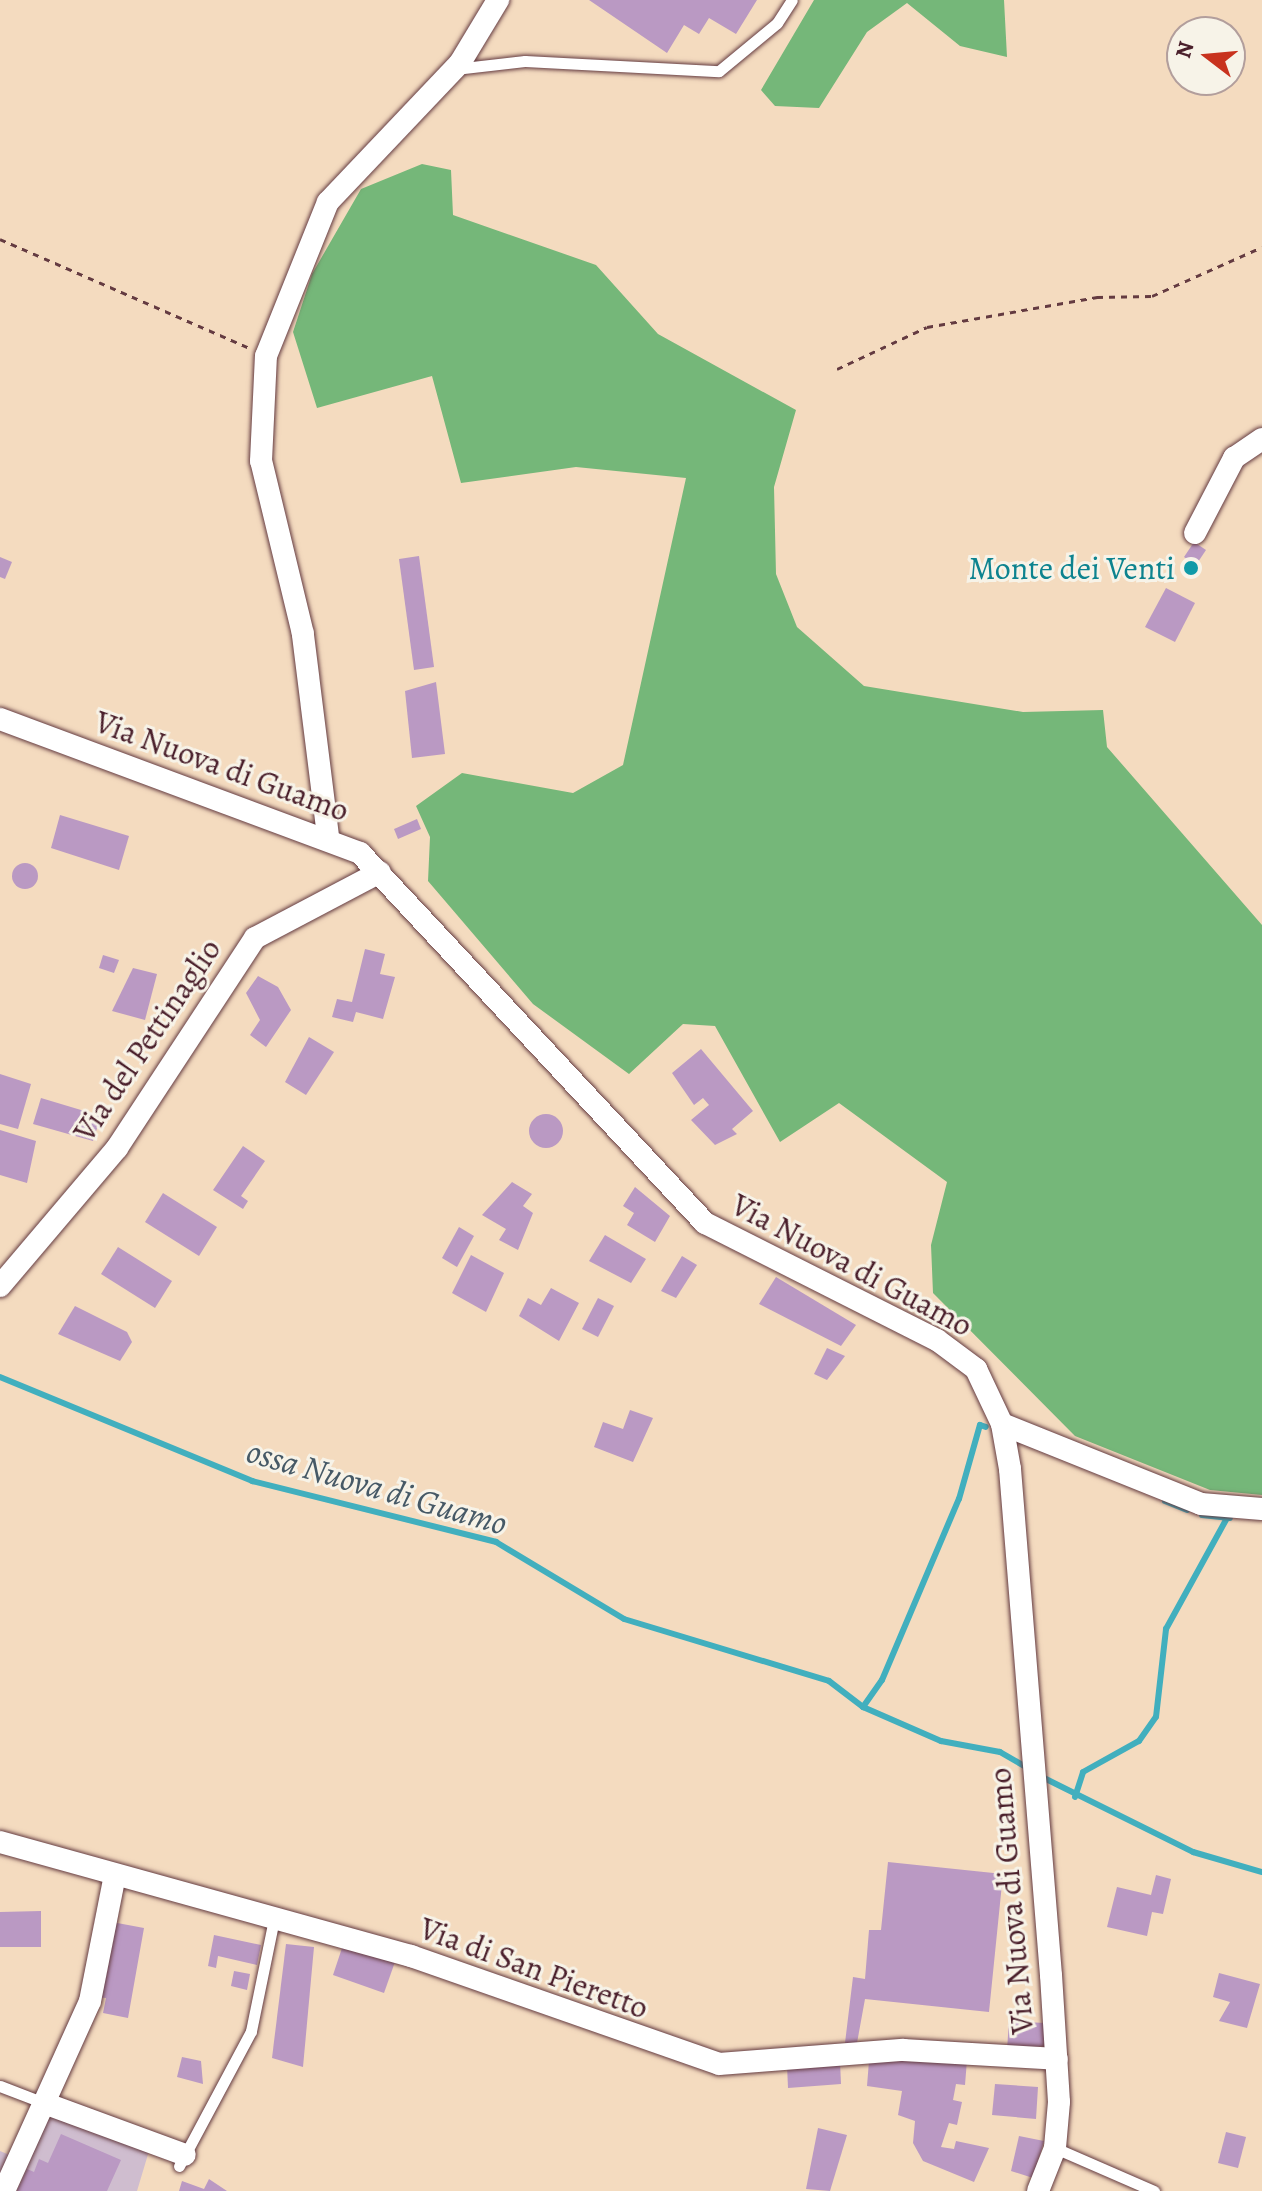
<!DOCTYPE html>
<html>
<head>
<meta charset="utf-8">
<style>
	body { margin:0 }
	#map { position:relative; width:1262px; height:2191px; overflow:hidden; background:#f4dbbf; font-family:Alegreya,serif }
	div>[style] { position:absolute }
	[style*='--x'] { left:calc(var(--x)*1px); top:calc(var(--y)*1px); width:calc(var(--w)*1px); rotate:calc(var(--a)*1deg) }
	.industrial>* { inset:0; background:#cfbdcf }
	.forest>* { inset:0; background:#75b779 }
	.stream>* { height:6px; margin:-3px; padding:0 3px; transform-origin:3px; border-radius:3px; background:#41afbe }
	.building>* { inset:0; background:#ba99c3 }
	.round { border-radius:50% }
	.path>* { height:3px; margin-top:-1.5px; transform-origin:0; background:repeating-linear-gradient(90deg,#643b41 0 6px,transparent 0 12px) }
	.roads { filter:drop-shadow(0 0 2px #643b41) drop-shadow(0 0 2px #643b41) }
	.service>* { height:11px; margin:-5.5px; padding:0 5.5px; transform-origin:5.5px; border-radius:5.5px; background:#fff }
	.minor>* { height:22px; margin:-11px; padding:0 11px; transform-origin:11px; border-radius:11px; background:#fff }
	.dots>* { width:22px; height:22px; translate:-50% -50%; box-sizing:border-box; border:4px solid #f7f3e8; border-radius:50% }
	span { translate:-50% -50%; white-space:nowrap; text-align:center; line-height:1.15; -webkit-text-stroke:6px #f7f3e8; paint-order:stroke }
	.culture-label { font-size:32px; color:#0d838f }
	.right { translate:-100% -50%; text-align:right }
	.street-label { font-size:32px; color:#4a1f2b }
	.water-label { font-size:34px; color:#465966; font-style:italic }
	.north { position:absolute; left:1166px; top:16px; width:80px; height:80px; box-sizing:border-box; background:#f7f3e8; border:2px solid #b29e9c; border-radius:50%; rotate:286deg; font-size:22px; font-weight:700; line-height:32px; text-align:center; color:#4a1f2b }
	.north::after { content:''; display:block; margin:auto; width:28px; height:36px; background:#c8321e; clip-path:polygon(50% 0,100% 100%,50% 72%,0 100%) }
</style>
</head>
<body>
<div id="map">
	<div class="industrial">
		<div style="clip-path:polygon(35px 2105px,149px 2151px,137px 2191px,0 2191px,0 2151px,12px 2156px)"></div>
	</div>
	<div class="forest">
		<div style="clip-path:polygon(814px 0,1004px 0,1007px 57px,960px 46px,907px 3px,867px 32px,819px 108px,775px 106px,761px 90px)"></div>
		<div style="clip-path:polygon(422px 164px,451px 170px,453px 215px,596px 265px,658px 334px,796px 410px,774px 487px,776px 574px,797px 627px,864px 686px,1023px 712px,1103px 710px,1107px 747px,1262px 925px,1262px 1495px,1210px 1490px,1075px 1436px,933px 1293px,931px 1245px,947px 1182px,839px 1103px,780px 1142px,715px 1026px,683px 1024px,629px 1074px,533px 1004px,428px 881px,430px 837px,416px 806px,462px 773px,573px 793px,623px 765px,686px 478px,576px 467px,461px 483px,432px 376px,317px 408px,293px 332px,312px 274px,361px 189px)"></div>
	</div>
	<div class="stream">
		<div style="--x:0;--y:1377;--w:273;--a:22.4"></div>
		<div style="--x:252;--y:1481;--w:252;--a:14"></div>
		<div style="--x:496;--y:1542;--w:149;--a:31"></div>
		<div style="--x:624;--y:1619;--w:214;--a:16.8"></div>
		<div style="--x:829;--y:1681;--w:43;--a:37.4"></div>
		<div style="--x:863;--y:1707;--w:85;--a:23.6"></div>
		<div style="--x:941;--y:1741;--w:60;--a:10.6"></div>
		<div style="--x:1000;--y:1752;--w:34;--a:30"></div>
		<div style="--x:1165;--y:1501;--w:24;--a:22"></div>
		<div style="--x:1202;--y:1515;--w:28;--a:6"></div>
		<div style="--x:863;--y:1707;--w:33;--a:-55"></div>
		<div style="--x:882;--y:1680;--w:197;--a:-67"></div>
		<div style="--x:959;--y:1499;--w:77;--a:-74.2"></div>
		<div style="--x:980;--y:1425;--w:6;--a:18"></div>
		<div style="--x:1042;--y:1777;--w:169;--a:26.4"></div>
		<div style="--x:1193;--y:1852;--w:72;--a:16.2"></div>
		<div style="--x:1075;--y:1797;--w:26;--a:-72"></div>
		<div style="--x:1083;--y:1772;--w:64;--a:-29"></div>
		<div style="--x:1139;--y:1741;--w:29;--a:-55"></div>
		<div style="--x:1156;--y:1717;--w:89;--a:-83.5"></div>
		<div style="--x:1166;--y:1629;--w:127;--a:-61.2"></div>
	</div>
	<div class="building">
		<div style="clip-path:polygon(589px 0,757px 0,736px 34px,709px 18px,699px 34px,684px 25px,667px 53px)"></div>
		<div style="clip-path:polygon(1194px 542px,1206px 550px,1196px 565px,1184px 557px)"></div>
		<div style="clip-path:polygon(419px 556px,434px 667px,414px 670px,399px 559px)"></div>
		<div style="clip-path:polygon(0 557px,12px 562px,5px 579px,0 577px)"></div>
		<div style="clip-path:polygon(1166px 588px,1195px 603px,1175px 642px,1145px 627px)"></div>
		<div style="clip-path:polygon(436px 682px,445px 754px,412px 758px,405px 691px)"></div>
		<div style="clip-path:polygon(60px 815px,129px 836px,119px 870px,51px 848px)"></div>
		<div style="clip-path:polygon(417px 819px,421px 829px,398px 839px,394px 829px)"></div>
		<div class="round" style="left:12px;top:863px;width:26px;height:26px"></div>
		<div style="clip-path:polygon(365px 949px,385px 954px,380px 974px,395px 977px,383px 1019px,356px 1012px,353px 1022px,332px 1017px,337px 999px,352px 1002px)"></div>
		<div style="clip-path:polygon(103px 955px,119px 960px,114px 973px,99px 968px)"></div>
		<div style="clip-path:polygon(133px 968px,157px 974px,145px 1020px,112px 1011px)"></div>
		<div style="clip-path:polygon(258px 976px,278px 987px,291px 1010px,266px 1047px,250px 1035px,260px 1020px,246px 993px)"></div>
		<div style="clip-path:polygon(309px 1037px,334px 1052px,306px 1095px,285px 1082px)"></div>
		<div style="clip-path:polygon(701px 1049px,753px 1111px,732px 1129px,737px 1134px,715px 1145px,691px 1120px,709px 1105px,703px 1098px,694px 1105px,672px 1073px)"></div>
		<div style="clip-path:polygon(0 1074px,31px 1084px,18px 1129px,0 1124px)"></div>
		<div style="clip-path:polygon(41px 1098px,101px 1116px,93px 1141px,33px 1124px)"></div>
		<div class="round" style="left:529px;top:1114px;width:34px;height:34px"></div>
		<div style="clip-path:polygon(0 1130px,36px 1141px,27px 1183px,0 1175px)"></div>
		<div style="clip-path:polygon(243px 1146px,265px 1161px,241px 1196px,248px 1201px,243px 1209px,213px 1190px)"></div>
		<div style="clip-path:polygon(512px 1182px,532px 1194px,523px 1206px,533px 1213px,518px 1250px,499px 1240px,506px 1229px,482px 1215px)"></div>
		<div style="clip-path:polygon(635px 1187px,670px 1216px,655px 1242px,627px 1225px,634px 1213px,623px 1206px)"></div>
		<div style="clip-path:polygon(163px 1193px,217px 1227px,199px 1256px,145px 1222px)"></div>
		<div style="clip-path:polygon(459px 1227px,474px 1236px,457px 1267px,442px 1258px)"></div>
		<div style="clip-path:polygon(605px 1235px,646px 1259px,631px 1283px,589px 1261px)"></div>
		<div style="clip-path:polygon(118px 1247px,172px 1281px,155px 1308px,101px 1274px)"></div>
		<div style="clip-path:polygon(471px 1255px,504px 1273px,486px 1312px,452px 1293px)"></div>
		<div style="clip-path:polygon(682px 1256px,697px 1265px,676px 1298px,661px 1291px)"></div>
		<div style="clip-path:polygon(776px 1277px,856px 1325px,841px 1346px,759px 1304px)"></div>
		<div style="clip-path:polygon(551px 1288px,579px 1303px,559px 1341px,519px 1316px,528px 1298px,541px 1305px)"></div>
		<div style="clip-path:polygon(598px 1298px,614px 1306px,598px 1337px,582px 1329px)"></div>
		<div style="clip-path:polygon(75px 1306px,127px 1332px,132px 1342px,120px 1361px,58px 1334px)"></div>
		<div style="clip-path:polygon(827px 1348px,845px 1356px,827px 1380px,814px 1374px)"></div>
		<div style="clip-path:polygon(630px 1410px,653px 1418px,633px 1462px,594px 1447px,603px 1422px,623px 1429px)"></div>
		<div style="clip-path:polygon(888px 1862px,1003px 1874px,989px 2012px,865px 1999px,857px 2043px,845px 2043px,853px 1977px,865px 1979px,869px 1930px,881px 1930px)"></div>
		<div style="clip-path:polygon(1156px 1875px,1171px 1879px,1163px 1914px,1152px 1912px,1147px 1936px,1107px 1927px,1117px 1887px,1151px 1895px)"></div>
		<div style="clip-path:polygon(41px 1911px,41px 1947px,0 1947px,0 1912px)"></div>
		<div style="clip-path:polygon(112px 1922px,144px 1928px,128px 2018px,103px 2013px,106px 1998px,97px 1997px)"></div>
		<div style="clip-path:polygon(214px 1935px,261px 1945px,257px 1965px,218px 1956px,216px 1968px,208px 1966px)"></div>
		<div style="clip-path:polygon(286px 1944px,314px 1947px,303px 2067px,272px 2058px)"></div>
		<div style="clip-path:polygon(342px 1948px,396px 1959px,384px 1993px,333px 1975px)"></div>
		<div style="clip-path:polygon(234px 1971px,250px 1974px,247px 1990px,231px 1986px)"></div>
		<div style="clip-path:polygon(1219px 1973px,1260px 1984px,1247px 2028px,1219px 2021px,1230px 2002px,1213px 1997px)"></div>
		<div style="clip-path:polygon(1009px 2021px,1045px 2023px,1046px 2046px,1007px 2050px)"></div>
		<div style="clip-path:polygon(182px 2057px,201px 2061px,203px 2084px,177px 2077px)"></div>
		<div style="clip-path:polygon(967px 2060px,965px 2085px,956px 2084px,953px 2100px,962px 2102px,957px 2125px,949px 2123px,941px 2147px,954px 2149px,956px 2141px,989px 2148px,974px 2182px,923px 2161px,913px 2143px,915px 2121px,898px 2115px,902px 2091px,867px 2086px,869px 2061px)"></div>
		<div style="clip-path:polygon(840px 2062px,841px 2084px,788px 2088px,787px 2065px)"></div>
		<div style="clip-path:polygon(995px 2084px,1038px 2087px,1036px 2119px,992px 2115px)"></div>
		<div style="clip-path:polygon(818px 2128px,847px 2135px,830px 2191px,806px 2189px)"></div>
		<div style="clip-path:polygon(1226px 2132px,1246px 2137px,1238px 2168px,1218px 2163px)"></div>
		<div style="clip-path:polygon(61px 2134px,121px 2160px,107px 2191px,17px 2191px,27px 2169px,34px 2172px,39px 2159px,48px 2163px)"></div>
		<div style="clip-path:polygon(1019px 2136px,1044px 2141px,1033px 2178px,1011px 2171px)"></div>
		<div style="clip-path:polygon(209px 2179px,227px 2191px,179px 2191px,182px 2181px,204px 2189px)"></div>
	</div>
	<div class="path">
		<div style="--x:0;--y:239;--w:272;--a:23.6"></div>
		<div style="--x:837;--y:369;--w:99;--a:-25"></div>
		<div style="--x:927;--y:327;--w:173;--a:-10"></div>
		<div style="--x:1097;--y:297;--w:55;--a:-1"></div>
		<div style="--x:1152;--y:296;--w:120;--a:-24"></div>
	</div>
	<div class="roads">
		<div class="service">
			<div style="--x:455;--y:69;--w:70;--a:-6.5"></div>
			<div style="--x:525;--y:61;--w:194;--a:3"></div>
			<div style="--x:719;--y:71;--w:75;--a:-39.6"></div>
			<div style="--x:777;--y:23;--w:27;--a:-57"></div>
			<div style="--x:0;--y:2086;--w:47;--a:21.1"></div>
			<div style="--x:1055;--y:2148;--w:108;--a:23.5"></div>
			<div style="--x:179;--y:2166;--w:153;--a:-61.9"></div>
			<div style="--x:251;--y:2031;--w:114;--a:-78.4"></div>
		</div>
		<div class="minor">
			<div style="--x:1195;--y:533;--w:85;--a:-62.5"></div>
			<div style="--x:1234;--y:458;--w:34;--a:-34"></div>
			<div style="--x:0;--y:719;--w:384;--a:20.4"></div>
			<div style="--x:360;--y:853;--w:506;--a:47"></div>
			<div style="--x:705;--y:1223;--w:260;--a:26.8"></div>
			<div style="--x:937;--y:1340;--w:49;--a:36.6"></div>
			<div style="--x:976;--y:1369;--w:61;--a:64.7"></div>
			<div style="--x:1002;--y:1424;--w:46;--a:79.9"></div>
			<div style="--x:1010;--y:1469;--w:508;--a:85.37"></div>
			<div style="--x:1051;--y:1975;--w:127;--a:86.4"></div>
			<div style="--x:1059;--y:2102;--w:46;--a:95"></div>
			<div style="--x:1055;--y:2148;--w:46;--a:111.6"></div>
			<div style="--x:328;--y:836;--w:204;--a:-97.1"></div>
			<div style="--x:303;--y:634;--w:178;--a:-103.6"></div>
			<div style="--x:261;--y:461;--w:105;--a:-87.3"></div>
			<div style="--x:266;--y:356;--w:166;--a:-68.1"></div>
			<div style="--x:328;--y:202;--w:192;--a:-46.5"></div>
			<div style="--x:460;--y:63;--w:74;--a:-58.9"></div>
			<div style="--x:0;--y:1286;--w:181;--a:-49.7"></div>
			<div style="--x:117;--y:1148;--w:251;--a:-56.7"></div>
			<div style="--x:255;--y:938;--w:141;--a:-27.8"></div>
			<div style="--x:1002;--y:1424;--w:214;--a:21.9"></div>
			<div style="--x:1201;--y:1504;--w:61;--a:4.7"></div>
			<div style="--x:0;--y:1842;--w:427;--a:15.5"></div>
			<div style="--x:411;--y:1956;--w:326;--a:19.3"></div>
			<div style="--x:719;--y:2064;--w:185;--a:-4.4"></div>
			<div style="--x:903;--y:2050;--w:154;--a:3.3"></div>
			<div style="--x:44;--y:2103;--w:112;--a:-65.7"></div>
			<div style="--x:90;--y:2001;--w:128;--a:-78.8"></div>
			<div style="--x:4;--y:2191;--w:97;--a:-65.6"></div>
			<div style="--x:44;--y:2103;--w:150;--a:20.2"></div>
		</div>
	</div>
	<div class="dots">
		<div style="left:1191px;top:568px;background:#0f9aa8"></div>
	</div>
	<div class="culture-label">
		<span class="right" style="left:1175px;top:568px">Monte dei Venti</span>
	</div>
	<div class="street-label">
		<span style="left:222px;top:766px;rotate:20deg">Via Nuova di Guamo</span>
		<span style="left:147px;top:1040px;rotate:-56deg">Via del Pettinaglio</span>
		<span style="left:852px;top:1265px;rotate:28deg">Via Nuova di Guamo</span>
		<span style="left:1011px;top:1901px;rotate:-95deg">Via Nuova di Guamo</span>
		<span style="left:534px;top:1968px;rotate:20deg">Via di San Pieretto</span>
	</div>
	<div class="water-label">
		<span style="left:377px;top:1487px;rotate:16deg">ossa Nuova di Guamo</span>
	</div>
	<div class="north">N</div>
</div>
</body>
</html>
